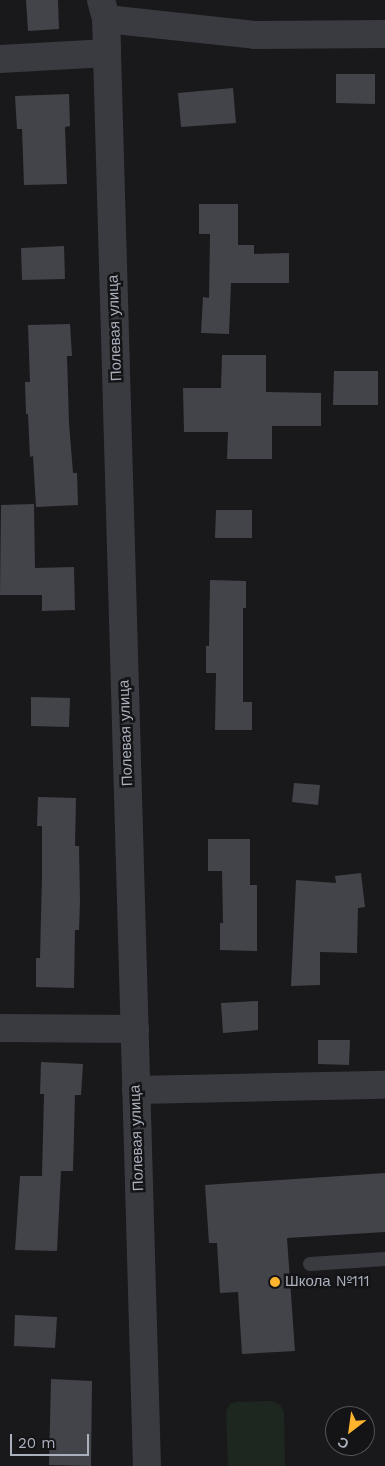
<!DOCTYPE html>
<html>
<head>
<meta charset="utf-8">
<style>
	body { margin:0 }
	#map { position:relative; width:385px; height:1466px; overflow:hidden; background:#19191c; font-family:"Work Sans",sans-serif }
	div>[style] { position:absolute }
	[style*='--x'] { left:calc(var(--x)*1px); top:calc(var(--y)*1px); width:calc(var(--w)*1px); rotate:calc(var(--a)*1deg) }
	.green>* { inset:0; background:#1e271f }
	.building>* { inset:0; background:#434449 }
	.service>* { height:14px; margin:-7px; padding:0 7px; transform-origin:7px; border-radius:7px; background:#3a3b41 }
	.minor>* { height:28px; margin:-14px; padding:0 14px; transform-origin:14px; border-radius:14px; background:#3a3b41 }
	.dots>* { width:14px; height:14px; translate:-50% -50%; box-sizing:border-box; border:2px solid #141417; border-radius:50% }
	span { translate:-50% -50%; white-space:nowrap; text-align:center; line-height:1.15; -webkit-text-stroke:5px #141417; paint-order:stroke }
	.street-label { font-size:15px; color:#aab0bc }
	.poi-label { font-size:15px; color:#aab0bc }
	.left { translate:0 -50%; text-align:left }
	.north { position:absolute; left:325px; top:1406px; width:50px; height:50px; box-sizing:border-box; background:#141417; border:1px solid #505259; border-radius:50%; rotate:210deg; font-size:14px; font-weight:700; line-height:20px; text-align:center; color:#aab0bc }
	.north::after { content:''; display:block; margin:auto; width:18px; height:22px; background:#ffb42e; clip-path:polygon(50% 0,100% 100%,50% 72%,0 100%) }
	.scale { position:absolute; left:10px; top:1434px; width:79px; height:22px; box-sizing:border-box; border:2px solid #aab0bc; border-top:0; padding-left:6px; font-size:15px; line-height:18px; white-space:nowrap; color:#aab0bc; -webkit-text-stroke:4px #141417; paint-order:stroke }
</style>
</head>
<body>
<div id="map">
	<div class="green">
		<div style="clip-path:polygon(272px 1401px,280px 1405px,284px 1412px,285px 1466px,228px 1466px,226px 1411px,230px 1404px,236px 1402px)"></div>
	</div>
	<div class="building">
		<div style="clip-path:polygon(26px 0,58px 0,59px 29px,28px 31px)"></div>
		<div style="clip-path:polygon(336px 74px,375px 74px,375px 104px,336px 103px)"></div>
		<div style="clip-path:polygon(233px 88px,236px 123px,181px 127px,178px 93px)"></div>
		<div style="clip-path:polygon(69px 94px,70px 126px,65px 127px,67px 184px,24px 185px,22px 129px,17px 129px,15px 96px)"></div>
		<div style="clip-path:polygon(199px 204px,238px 204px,238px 245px,254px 245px,254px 254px,289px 253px,289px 283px,231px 283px,229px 334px,201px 333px,203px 297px,209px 298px,210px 234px,199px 234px)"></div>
		<div style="clip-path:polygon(64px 246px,65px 279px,22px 280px,21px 248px)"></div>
		<div style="clip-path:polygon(70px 324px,72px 356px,67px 356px,69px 423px,73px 473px,77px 473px,78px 505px,36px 507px,33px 456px,30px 457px,28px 414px,26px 414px,25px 382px,30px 382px,28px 325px)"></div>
		<div style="clip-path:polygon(222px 355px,266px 355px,266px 392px,321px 393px,321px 426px,272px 426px,272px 459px,227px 459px,228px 432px,184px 432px,183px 388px,221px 388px)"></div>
		<div style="clip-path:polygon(334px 371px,378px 371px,378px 405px,333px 405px)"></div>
		<div style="clip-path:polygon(34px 504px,35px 568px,74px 567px,75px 610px,42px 611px,42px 595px,0 595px,1px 505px)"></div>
		<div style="clip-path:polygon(216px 510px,252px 510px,252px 538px,215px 538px)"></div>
		<div style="clip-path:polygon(210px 580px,246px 581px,246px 608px,243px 608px,243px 702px,252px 702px,252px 730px,215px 730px,216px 673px,206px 673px,206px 646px,209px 646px)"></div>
		<div style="clip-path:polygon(31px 697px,70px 698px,69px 727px,31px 726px)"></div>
		<div style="clip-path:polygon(294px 783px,320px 785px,318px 805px,292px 802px)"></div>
		<div style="clip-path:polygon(38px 797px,76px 798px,75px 846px,79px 846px,80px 901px,79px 930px,75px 930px,74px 988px,36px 987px,36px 958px,40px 958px,42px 875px,42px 826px,37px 826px)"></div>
		<div style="clip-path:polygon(208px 839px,250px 839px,250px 885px,257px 885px,257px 951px,220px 950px,220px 923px,223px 923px,222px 871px,208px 871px)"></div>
		<div style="clip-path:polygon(361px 873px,365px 907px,358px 908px,357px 953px,320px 952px,320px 985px,291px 986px,296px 880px,336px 883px,335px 876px)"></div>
		<div style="clip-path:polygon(258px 1001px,258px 1030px,223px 1033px,221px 1003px)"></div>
		<div style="clip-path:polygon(318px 1040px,350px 1040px,349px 1065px,318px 1064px)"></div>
		<div style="clip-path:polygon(41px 1062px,83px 1064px,81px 1095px,75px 1095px,73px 1171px,61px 1171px,57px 1251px,15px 1250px,20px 1176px,42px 1176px,44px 1094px,40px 1094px)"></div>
		<div style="clip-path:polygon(385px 1173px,385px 1232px,287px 1238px,295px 1351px,242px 1354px,238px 1292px,220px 1293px,217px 1243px,209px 1243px,205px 1185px)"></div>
		<div style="clip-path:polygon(15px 1315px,57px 1317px,55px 1348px,14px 1346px)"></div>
		<div style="clip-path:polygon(51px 1379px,92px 1381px,91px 1466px,49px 1465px)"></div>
	</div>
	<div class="service">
		<div style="--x:310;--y:1264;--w:75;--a:-3.8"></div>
	</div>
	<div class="minor">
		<div style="--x:101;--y:0;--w:20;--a:75"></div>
		<div style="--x:106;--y:19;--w:34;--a:88"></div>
		<div style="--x:107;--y:53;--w:1414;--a:88.38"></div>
		<div style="--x:106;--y:19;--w:150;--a:6.1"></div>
		<div style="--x:255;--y:35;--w:130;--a:-0.4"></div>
		<div style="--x:0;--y:59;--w:107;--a:-3.2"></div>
		<div style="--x:0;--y:1028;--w:135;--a:0.4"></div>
		<div style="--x:136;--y:1090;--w:249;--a:-1.2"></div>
	</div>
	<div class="dots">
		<div style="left:275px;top:1282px;background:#ffb42e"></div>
	</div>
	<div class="street-label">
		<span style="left:115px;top:328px;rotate:-92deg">Полевая улица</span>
		<span style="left:126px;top:733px;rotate:-92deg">Полевая улица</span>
		<span style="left:137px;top:1138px;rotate:-92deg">Полевая улица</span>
	</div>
	<div class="poi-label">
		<span class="left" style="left:285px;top:1282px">Школа №111</span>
	</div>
	<div class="north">С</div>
	<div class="scale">20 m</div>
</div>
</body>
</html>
